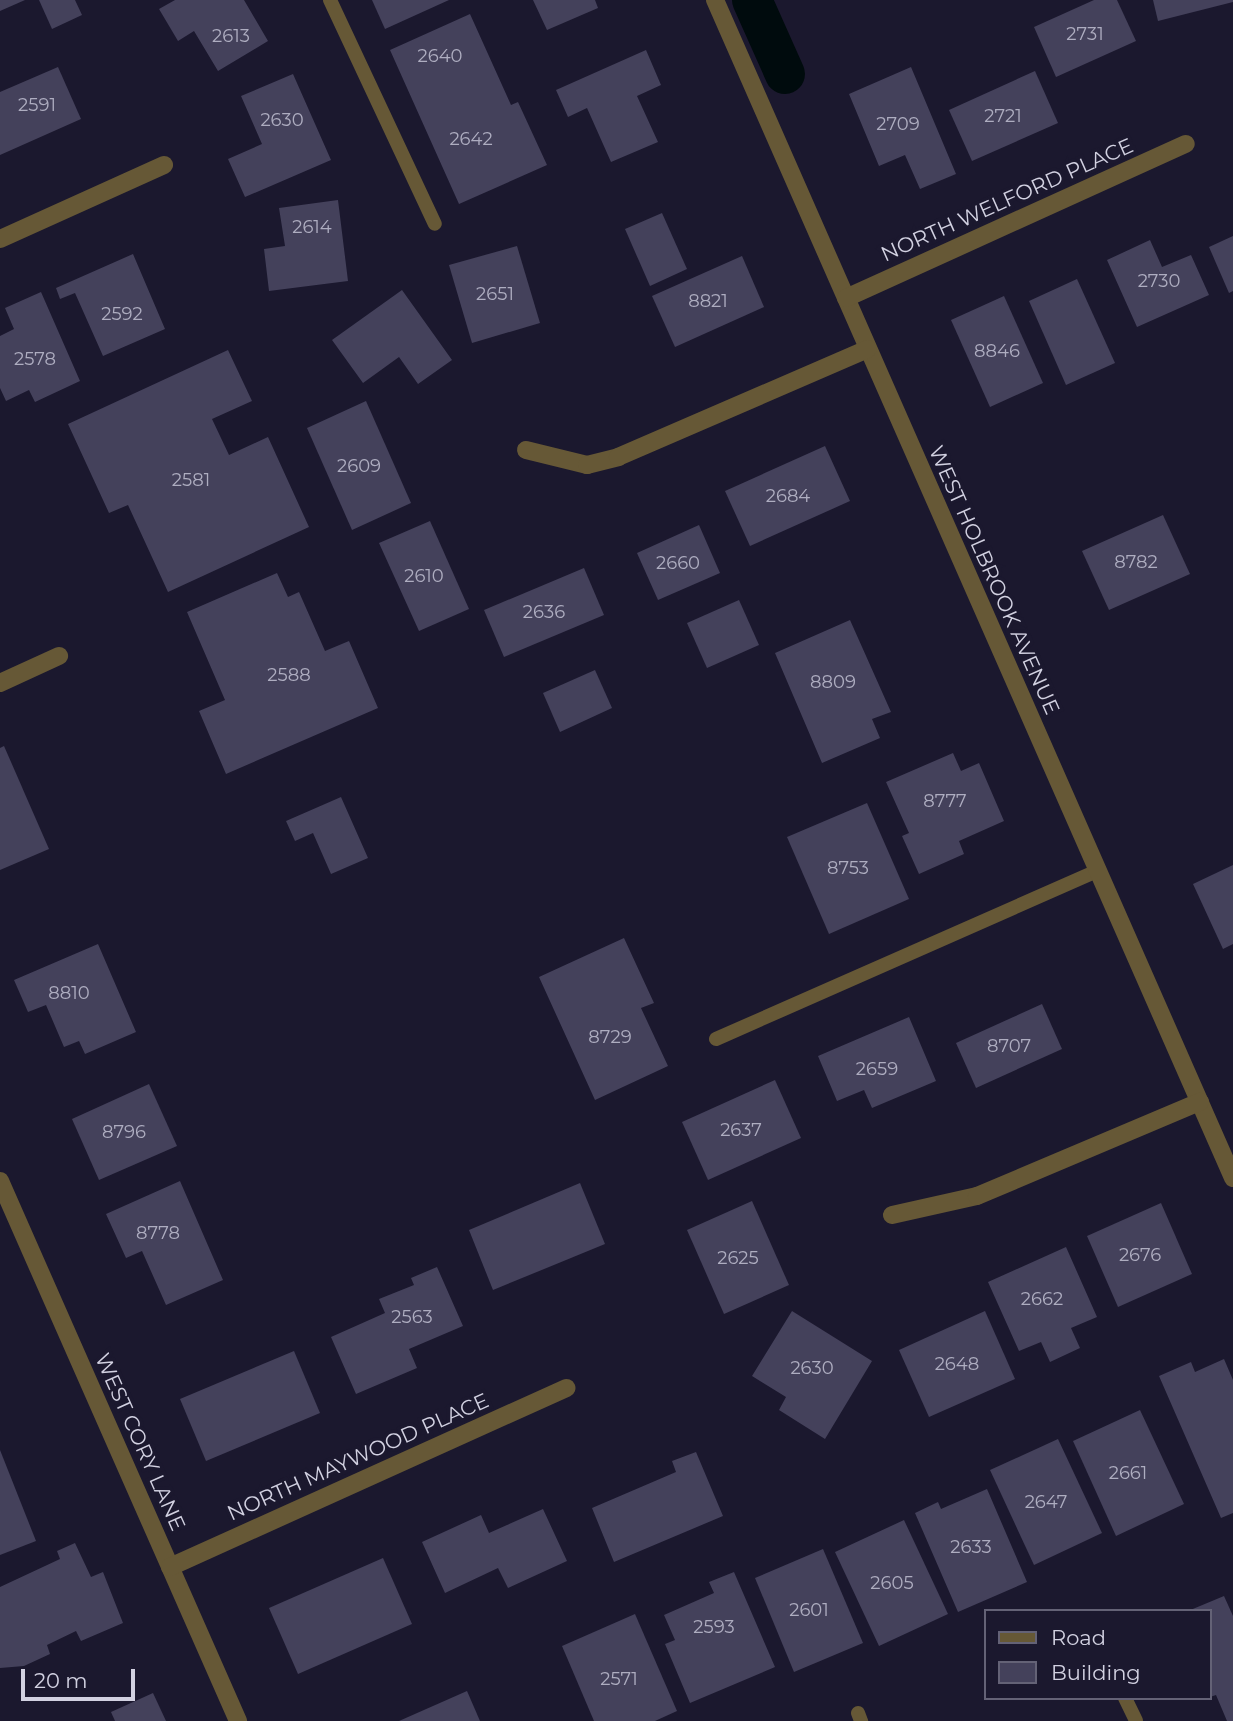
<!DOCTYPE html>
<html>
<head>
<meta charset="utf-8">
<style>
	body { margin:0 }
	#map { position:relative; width:1233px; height:1721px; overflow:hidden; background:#1b182e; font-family:Montserrat,sans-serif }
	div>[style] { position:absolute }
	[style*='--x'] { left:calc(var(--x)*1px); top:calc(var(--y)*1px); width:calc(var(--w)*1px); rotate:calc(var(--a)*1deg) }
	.canal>* { height:40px; margin:-20px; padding:0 20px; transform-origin:20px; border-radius:20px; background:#000b0d }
	.building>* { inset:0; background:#44415b }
	.service>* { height:14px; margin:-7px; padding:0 7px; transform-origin:7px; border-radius:7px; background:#665836 }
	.minor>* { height:18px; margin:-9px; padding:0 9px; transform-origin:9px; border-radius:9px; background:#665836 }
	span { translate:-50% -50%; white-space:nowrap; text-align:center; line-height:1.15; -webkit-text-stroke:7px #1b182e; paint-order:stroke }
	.number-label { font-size:18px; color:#aeadc0 }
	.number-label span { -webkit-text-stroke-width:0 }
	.street-label { font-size:21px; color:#d2d1e1 }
	.legend { position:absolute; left:984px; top:1609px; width:228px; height:91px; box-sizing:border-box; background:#1b182e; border:2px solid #646276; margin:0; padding:9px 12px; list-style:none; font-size:21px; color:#d2d1e1 }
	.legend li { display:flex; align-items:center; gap:14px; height:35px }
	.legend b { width:35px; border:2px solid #646276 }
	.scale { position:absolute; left:21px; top:1669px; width:114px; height:32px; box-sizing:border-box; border:4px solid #d2d1e1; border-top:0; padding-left:9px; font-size:21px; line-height:24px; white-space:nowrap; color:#d2d1e1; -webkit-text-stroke:5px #1b182e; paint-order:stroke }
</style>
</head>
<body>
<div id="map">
	<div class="canal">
		<div style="--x:752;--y:0;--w:81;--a:66"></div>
	</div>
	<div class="building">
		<div style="clip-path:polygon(0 0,25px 0,0 11px)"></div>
		<div style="clip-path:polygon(39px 0,75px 0,82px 15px,52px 29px)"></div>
		<div style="clip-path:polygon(175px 0,244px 0,268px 41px,218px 71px,194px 31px,178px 41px,159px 9px)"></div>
		<div style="clip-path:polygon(372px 0,449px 0,385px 29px)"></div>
		<div style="clip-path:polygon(533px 0,595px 0,598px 8px,547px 30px)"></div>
		<div style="clip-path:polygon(1094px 0,1117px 0,1136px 41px,1056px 77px,1034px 27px)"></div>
		<div style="clip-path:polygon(1153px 0,1233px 0,1233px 2px,1158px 21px)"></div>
		<div style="clip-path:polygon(470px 14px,511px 105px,518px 102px,547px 165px,459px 204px,390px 50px)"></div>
		<div style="clip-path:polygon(646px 50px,661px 85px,637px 96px,658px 142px,611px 162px,587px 108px,568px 117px,556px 90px)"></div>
		<div style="clip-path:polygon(58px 67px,81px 119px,0 155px,0 92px)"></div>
		<div style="clip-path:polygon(911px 67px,956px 174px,920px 189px,905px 155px,879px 166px,849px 94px)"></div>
		<div style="clip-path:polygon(1035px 71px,1058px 123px,972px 161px,949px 110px)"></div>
		<div style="clip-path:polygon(293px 74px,331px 160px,245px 197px,228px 159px,262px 144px,241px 96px)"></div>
		<div style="clip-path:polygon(338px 200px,348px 281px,269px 291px,264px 249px,285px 246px,279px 208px)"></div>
		<div style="clip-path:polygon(662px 213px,687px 269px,650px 286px,625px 229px)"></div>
		<div style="clip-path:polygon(1233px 236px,1233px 291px,1229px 293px,1209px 247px)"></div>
		<div style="clip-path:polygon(1150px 240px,1162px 267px,1191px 255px,1209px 295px,1137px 327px,1107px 260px)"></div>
		<div style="clip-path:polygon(517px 246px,540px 323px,472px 343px,449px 265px)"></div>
		<div style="clip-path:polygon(133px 254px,165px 329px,103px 356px,75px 293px,60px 299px,56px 288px)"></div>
		<div style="clip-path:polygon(742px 256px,764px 307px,675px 347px,652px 296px)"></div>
		<div style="clip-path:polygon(1077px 279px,1115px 363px,1066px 385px,1029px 301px)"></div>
		<div style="clip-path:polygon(402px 290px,452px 360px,418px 384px,399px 357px,363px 383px,332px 340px)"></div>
		<div style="clip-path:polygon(41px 292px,80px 381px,35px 402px,29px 390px,6px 401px,0 388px,0 336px,14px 329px,5px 308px)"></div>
		<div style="clip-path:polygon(1004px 296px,1043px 383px,990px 407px,951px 320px)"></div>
		<div style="clip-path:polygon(228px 350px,252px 401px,212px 419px,229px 455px,268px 437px,309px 527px,168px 592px,128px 505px,109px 513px,68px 424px)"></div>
		<div style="clip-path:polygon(366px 401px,411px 503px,352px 530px,307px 428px)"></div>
		<div style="clip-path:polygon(825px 446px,850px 501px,750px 546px,725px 491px)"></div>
		<div style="clip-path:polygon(1163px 515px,1190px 574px,1109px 610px,1082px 551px)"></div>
		<div style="clip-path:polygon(430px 521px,469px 609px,419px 631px,379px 543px)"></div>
		<div style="clip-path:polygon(699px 525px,720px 573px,658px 600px,637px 553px)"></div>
		<div style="clip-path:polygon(584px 568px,604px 615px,504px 657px,484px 610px)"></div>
		<div style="clip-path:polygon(277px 573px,288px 597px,299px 592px,325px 651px,349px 641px,378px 708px,226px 774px,199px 711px,225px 700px,187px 612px)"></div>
		<div style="clip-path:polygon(739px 600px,759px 645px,707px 668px,687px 623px)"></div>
		<div style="clip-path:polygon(850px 620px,891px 712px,872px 719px,880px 738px,822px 763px,775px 653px)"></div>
		<div style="clip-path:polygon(595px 670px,612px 708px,560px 732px,543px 693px)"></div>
		<div style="clip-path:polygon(4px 746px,49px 849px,0 870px,0 748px)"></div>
		<div style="clip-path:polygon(953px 753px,961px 771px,979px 763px,1004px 821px,959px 841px,964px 854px,919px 874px,902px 836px,909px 833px,886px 782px)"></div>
		<div style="clip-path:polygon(341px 797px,368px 858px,331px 874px,313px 833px,295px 841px,286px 821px)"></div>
		<div style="clip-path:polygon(867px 803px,909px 899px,829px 934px,787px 837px)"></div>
		<div style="clip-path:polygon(1233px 865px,1233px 944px,1223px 949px,1193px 884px)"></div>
		<div style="clip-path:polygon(624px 938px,654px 1003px,641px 1008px,668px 1066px,595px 1100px,539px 977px)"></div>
		<div style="clip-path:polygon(98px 944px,136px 1032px,85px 1054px,79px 1041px,64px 1047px,46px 1005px,28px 1012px,14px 980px)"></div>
		<div style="clip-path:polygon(1042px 1004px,1062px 1049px,976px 1088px,956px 1043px)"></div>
		<div style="clip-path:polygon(909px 1017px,936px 1081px,872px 1108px,864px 1090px,837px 1101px,818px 1056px)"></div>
		<div style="clip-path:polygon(775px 1080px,801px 1138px,708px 1180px,682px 1122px)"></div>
		<div style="clip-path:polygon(149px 1084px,177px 1146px,99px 1180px,72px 1119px)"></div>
		<div style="clip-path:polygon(180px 1181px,223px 1280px,166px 1305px,142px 1251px,126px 1258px,106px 1214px)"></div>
		<div style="clip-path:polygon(580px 1183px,605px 1244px,493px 1290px,469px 1230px)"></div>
		<div style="clip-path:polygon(752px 1201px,789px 1285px,724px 1314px,687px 1230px)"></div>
		<div style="clip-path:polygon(1161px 1203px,1192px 1274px,1118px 1307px,1087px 1236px)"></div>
		<div style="clip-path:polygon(1066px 1247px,1097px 1317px,1071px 1328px,1080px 1348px,1050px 1362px,1041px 1342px,1019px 1351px,988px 1282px)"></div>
		<div style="clip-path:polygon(437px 1267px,463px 1326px,409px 1349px,417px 1368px,356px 1394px,331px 1337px,385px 1313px,379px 1299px,414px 1285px,411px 1278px)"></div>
		<div style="clip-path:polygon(792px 1311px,872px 1361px,825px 1439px,779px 1410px,786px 1397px,752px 1376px)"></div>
		<div style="clip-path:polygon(985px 1311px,1015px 1379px,929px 1417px,899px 1350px)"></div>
		<div style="clip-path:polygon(294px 1351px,320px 1413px,206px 1461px,180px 1399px)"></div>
		<div style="clip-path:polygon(1224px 1359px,1233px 1380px,1233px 1513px,1221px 1518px,1159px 1376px,1191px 1362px,1195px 1372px)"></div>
		<div style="clip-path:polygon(1140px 1410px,1184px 1504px,1116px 1536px,1073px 1441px)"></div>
		<div style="clip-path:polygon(1058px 1439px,1102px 1533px,1034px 1565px,990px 1470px)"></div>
		<div style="clip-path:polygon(0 1450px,36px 1541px,0 1555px)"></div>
		<div style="clip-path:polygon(696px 1452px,723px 1516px,614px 1562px,592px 1508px,676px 1472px,672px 1461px)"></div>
		<div style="clip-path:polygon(987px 1489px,1027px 1582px,958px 1612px,915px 1513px,938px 1502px,941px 1509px)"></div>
		<div style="clip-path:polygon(543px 1509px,567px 1561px,508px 1588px,498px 1568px,445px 1593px,422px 1542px,481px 1515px,489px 1533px)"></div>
		<div style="clip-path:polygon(904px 1520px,948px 1614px,879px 1646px,835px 1552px)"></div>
		<div style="clip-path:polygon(75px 1543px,91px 1577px,103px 1572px,123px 1623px,81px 1641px,76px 1631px,47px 1645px,50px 1654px,24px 1666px,0 1668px,0 1587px,60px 1559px,57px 1551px)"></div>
		<div style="clip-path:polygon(823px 1549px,863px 1643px,794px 1672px,755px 1578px)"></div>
		<div style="clip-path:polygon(383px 1558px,412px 1624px,298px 1674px,269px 1608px)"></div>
		<div style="clip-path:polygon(734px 1572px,775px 1667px,690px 1703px,665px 1644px,675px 1640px,664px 1615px,714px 1593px,709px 1582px)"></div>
		<div style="clip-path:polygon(1224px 1596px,1233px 1616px,1233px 1721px,1227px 1721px,1216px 1695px,1210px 1697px,1210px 1611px,1188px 1611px)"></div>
		<div style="clip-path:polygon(635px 1614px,677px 1711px,655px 1721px,594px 1721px,562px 1646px)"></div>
		<div style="clip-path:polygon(467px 1691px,480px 1721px,399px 1721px)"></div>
		<div style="clip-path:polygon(153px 1693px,166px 1721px,115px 1721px,111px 1712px)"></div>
	</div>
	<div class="service">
		<div style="--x:330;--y:0;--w:247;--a:64.9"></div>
		<div style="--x:716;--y:1039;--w:416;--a:-23.8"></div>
		<div style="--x:1125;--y:1698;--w:25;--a:64"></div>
		<div style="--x:858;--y:1713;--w:9;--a:69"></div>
	</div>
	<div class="minor">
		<div style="--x:715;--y:0;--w:1287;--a:66.26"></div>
		<div style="--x:0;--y:239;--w:180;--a:-24.3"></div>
		<div style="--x:846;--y:298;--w:373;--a:-24.4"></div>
		<div style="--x:526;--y:450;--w:63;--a:13.8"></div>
		<div style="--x:587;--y:465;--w:32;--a:-14"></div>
		<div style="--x:618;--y:457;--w:272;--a:-23.4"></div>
		<div style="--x:0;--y:683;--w:65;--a:-24.6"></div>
		<div style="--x:0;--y:1181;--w:590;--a:66.21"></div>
		<div style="--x:892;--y:1215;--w:87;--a:-12.6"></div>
		<div style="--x:977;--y:1196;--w:242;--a:-22.9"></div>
		<div style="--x:170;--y:1567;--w:435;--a:-24.3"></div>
	</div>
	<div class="number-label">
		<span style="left:1085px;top:34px">2731</span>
		<span style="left:231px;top:36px">2613</span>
		<span style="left:440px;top:56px">2640</span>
		<span style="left:37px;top:105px">2591</span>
		<span style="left:1003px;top:116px">2721</span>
		<span style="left:282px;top:120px">2630</span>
		<span style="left:898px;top:124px">2709</span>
		<span style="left:471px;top:139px">2642</span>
		<span style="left:312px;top:227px">2614</span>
		<span style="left:1159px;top:281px">2730</span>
		<span style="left:495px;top:294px">2651</span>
		<span style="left:708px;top:301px">8821</span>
		<span style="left:122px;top:314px">2592</span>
		<span style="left:997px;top:351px">8846</span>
		<span style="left:35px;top:359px">2578</span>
		<span style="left:359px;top:466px">2609</span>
		<span style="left:191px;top:480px">2581</span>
		<span style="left:788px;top:496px">2684</span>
		<span style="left:1136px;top:562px">8782</span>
		<span style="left:678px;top:563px">2660</span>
		<span style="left:424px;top:576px">2610</span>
		<span style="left:544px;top:612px">2636</span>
		<span style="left:289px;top:675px">2588</span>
		<span style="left:833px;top:682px">8809</span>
		<span style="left:945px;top:801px">8777</span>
		<span style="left:848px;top:868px">8753</span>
		<span style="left:69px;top:993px">8810</span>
		<span style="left:610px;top:1037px">8729</span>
		<span style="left:1009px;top:1046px">8707</span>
		<span style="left:877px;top:1069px">2659</span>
		<span style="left:741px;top:1130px">2637</span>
		<span style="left:124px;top:1132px">8796</span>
		<span style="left:158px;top:1233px">8778</span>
		<span style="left:1140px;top:1255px">2676</span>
		<span style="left:738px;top:1258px">2625</span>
		<span style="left:1042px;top:1299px">2662</span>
		<span style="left:412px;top:1317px">2563</span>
		<span style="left:957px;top:1364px">2648</span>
		<span style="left:812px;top:1368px">2630</span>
		<span style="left:1128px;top:1473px">2661</span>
		<span style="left:1046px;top:1502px">2647</span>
		<span style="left:971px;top:1547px">2633</span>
		<span style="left:892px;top:1583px">2605</span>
		<span style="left:809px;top:1610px">2601</span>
		<span style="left:714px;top:1627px">2593</span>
		<span style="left:619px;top:1679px">2571</span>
	</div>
	<div class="street-label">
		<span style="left:1007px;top:200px;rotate:-24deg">NORTH WELFORD PLACE</span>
		<span style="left:994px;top:580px;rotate:66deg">WEST HOLBROOK AVENUE</span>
		<span style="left:140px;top:1442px;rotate:66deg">WEST CORY LANE</span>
		<span style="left:358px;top:1457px;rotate:-24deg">NORTH MAYWOOD PLACE</span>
	</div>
	<ul class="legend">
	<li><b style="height:9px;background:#665836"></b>Road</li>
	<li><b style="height:19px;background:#44415b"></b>Building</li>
	</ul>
	<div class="scale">20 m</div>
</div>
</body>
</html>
